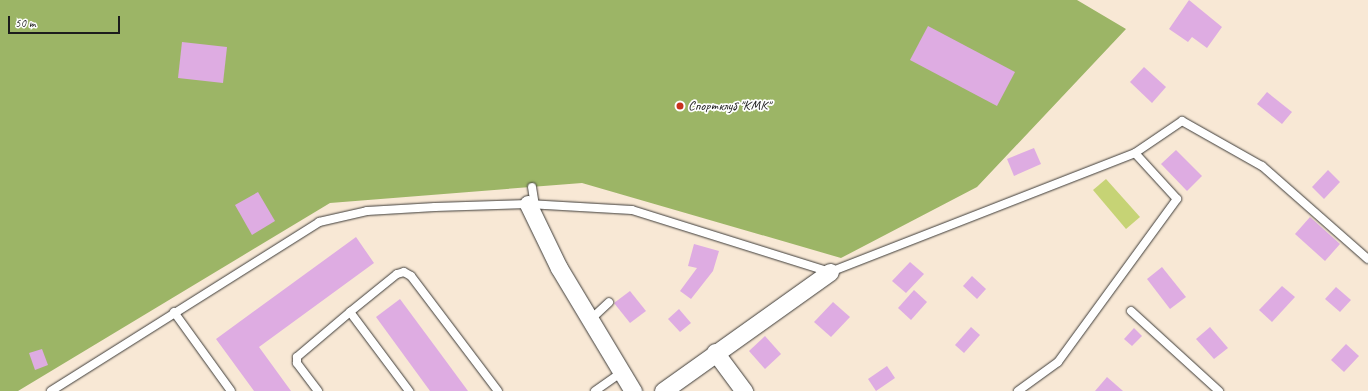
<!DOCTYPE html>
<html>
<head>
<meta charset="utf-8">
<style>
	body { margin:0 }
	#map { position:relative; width:1368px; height:391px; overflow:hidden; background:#f8e8d5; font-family:Caveat,sans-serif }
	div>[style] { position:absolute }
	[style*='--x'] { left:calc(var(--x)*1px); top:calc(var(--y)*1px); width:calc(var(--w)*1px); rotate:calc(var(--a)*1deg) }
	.green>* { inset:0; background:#c6d375 }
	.forest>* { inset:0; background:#9cb566 }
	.building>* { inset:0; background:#deace2 }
	.roads { filter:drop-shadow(0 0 1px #3d3b38) drop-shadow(0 0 1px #3d3b38) }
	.lane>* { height:8px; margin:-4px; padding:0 4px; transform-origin:4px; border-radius:4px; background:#fff }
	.street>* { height:17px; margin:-8.5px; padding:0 8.5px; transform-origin:8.5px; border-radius:8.5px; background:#fff }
	.dots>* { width:11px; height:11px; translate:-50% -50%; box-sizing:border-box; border:2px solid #fff; border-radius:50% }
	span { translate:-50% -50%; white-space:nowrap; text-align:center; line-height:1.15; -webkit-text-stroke:3.5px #fff; paint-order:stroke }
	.poi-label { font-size:14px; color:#1c1c1c }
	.left { translate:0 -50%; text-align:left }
	.scale { position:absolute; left:8px; top:16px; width:112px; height:18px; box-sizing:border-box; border:2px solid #1c1c1c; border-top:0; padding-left:5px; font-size:12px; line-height:14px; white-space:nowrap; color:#1c1c1c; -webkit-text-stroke:3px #fff; paint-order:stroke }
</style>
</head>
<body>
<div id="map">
	<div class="green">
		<div style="clip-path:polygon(1106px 179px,1140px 217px,1126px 229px,1093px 190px)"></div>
	</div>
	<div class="forest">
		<div style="clip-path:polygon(0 0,1077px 0,1126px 29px,977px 187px,841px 258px,582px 183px,330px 203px,18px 391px,0 391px)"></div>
	</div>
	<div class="building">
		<div style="clip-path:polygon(1189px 0,1222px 27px,1207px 48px,1192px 37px,1188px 42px,1169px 29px)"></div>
		<div style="clip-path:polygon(928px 26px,1015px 72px,997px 106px,910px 60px)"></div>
		<div style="clip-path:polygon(182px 42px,227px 47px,223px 83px,178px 78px)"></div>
		<div style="clip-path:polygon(1144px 67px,1166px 87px,1152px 103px,1130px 82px)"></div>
		<div style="clip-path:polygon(1267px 92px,1292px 112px,1282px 124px,1257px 104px)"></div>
		<div style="clip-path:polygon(1034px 148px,1041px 164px,1014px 176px,1007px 159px)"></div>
		<div style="clip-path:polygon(1176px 150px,1202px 176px,1187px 191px,1161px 164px)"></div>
		<div style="clip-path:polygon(1328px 170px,1340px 182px,1324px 199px,1312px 187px)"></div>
		<div style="clip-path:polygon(258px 192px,275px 221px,252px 235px,235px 205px)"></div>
		<div style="clip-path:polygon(1310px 217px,1340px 244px,1325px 261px,1295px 234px)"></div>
		<div style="clip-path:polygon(356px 237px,374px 263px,259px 347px,291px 391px,254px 391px,216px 339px)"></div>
		<div style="clip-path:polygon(694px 244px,719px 251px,713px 271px,691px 299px,680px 291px,697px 268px,688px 266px)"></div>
		<div style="clip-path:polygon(910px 262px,924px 274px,906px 293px,892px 281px)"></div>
		<div style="clip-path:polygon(1162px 267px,1186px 297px,1170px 309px,1147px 279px)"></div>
		<div style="clip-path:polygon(972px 276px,986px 289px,977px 299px,963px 286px)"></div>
		<div style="clip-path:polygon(1282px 286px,1295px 297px,1272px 322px,1259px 310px)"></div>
		<div style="clip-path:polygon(1336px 287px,1351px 300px,1340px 312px,1325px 299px)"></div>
		<div style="clip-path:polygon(914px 290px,927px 302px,911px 320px,898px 308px)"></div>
		<div style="clip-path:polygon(630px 291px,646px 311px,630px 323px,614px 303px)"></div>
		<div style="clip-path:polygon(400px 299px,440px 353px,468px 391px,430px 391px,376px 317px)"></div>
		<div style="clip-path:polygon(833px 302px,850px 317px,831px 337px,814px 322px)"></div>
		<div style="clip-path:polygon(679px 309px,691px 323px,680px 332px,668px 319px)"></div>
		<div style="clip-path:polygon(971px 327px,980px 335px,964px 353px,955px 345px)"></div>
		<div style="clip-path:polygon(1210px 327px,1228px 348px,1214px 359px,1196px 339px)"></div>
		<div style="clip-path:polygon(1134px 328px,1142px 336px,1132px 346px,1124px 339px)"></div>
		<div style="clip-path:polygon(765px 336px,781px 354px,765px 369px,749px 351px)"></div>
		<div style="clip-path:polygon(1346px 344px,1359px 356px,1344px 372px,1331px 360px)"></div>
		<div style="clip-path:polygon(42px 349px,48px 365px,35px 370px,29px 353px)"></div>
		<div style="clip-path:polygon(887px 366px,895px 378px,876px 391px,868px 379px)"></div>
		<div style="clip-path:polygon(1107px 377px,1123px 391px,1095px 391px)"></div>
	</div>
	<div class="roads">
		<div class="lane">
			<div style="--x:532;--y:187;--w:18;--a:81"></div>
			<div style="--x:1131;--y:311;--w:119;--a:42.3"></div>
			<div style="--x:174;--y:312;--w:97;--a:54.2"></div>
			<div style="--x:350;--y:312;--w:60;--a:-39"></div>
			<div style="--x:397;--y:274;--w:7;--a:-16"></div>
			<div style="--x:404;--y:272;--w:8;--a:30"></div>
			<div style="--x:411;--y:276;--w:144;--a:52.9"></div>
			<div style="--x:590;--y:320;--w:26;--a:-43"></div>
			<div style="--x:51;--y:391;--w:317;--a:-32.2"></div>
			<div style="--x:319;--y:222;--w:49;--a:-12.9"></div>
			<div style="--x:367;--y:211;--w:68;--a:-3.4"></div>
			<div style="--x:435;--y:207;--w:93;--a:-1.8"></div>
			<div style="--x:528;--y:204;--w:104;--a:3.3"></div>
			<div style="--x:632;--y:210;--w:207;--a:17.4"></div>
			<div style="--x:830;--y:272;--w:327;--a:-21.3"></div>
			<div style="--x:1135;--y:153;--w:57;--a:-34.2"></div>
			<div style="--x:1182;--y:121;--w:92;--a:29.4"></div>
			<div style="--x:1262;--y:166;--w:141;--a:41.3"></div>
			<div style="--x:318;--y:391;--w:35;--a:-127"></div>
			<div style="--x:297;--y:363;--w:6;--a:-90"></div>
			<div style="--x:297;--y:357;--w:70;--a:-40.3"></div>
			<div style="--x:350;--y:312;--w:99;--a:53.2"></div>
			<div style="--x:595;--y:391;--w:33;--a:-35"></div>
			<div style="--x:1018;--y:391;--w:49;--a:-35.9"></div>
			<div style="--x:1058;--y:362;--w:202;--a:-53.9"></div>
			<div style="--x:1177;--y:199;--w:62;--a:-132.4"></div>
		</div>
		<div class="street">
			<div style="--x:528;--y:204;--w:71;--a:64.2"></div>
			<div style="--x:559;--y:268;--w:144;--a:59"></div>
			<div style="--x:715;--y:352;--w:49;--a:53.4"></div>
			<div style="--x:663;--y:391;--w:205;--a:-35.5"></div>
		</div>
	</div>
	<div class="dots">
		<div style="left:680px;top:106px;background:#c8321e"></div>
	</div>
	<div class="poi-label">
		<span class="left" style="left:688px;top:106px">Спортклуб "КМК"</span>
	</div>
	<div class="scale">50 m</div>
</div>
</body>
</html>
